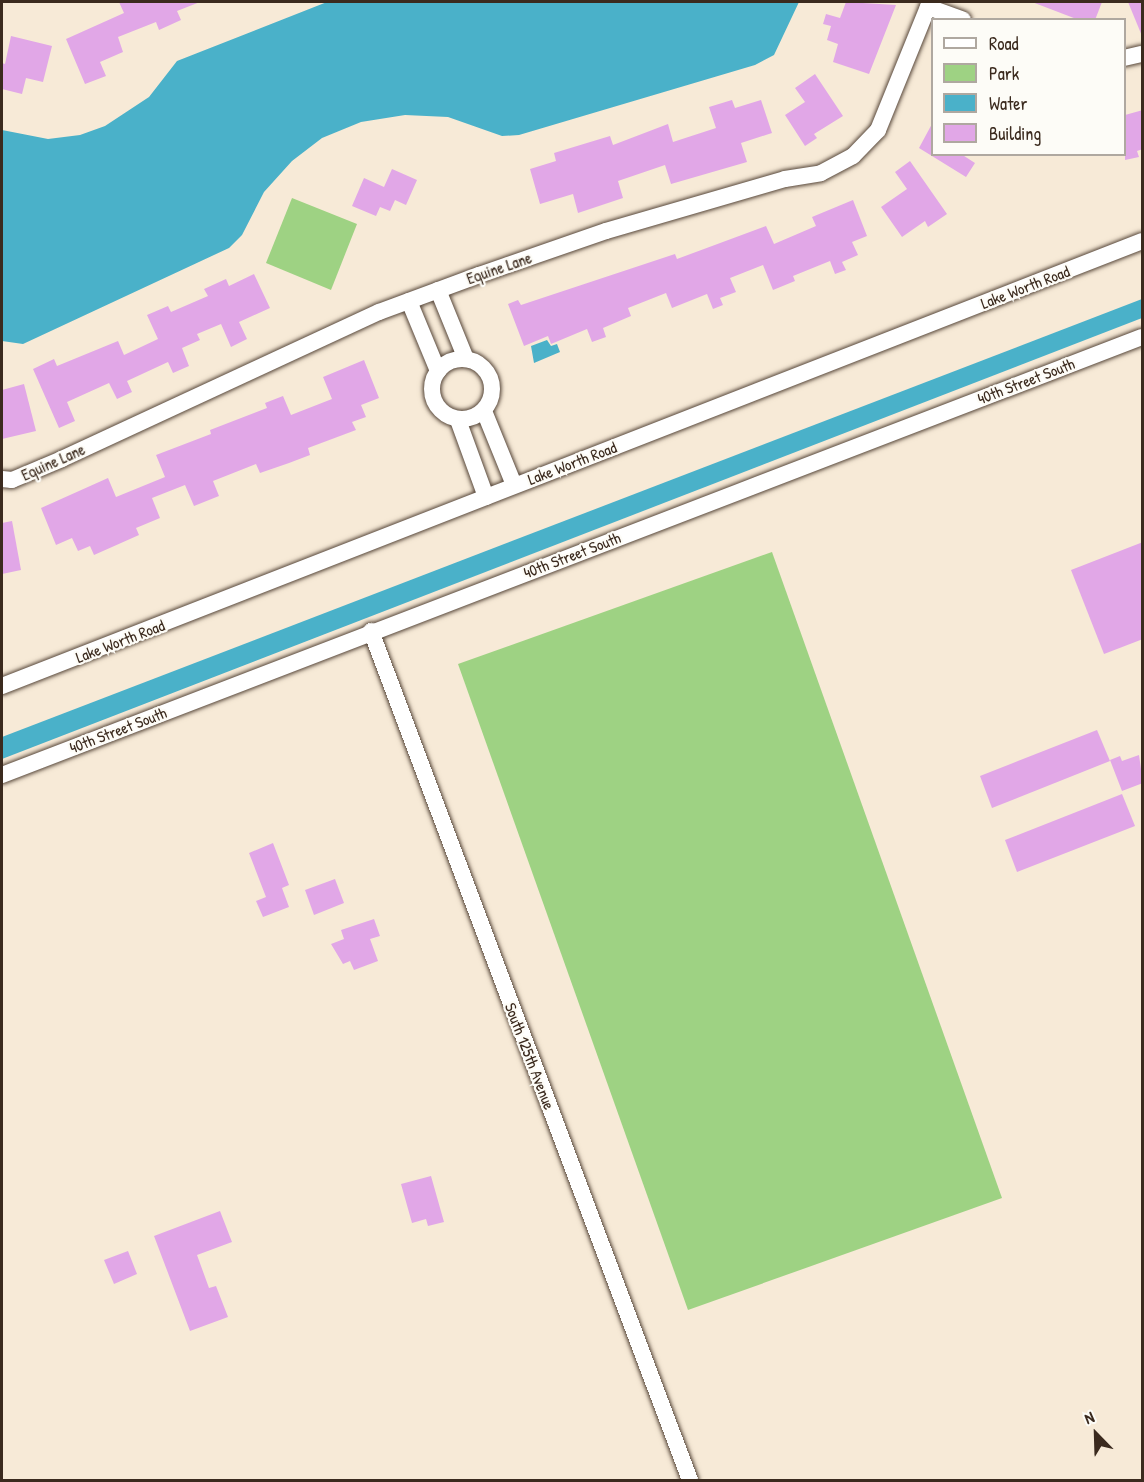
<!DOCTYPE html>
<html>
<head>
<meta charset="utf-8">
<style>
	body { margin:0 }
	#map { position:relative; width:1144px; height:1482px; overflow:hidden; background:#f7ead7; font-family:"Patrick Hand",sans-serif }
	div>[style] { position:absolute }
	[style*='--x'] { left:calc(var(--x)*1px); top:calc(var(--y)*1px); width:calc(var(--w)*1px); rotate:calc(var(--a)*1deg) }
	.green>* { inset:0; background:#9ed283 }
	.water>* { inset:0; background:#4ab1c9 }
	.building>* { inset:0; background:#e1a7e7 }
	.roads { filter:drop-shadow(0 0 2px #57473a) drop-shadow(0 0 2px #57473a) }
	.minor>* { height:16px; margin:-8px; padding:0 8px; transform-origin:8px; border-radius:8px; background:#fff }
	.minor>.ring { margin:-8px; padding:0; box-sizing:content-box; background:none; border:16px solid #fff; border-radius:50% }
	span { translate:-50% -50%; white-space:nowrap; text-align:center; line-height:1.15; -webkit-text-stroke:4.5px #fdfcf7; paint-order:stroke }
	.street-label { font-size:16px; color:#3b2a1e }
	.frame { position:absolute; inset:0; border:3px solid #3b2a1e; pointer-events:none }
	.legend { position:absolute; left:931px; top:18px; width:195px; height:138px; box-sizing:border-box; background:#fdfcf7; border:2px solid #afa8a0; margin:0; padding:8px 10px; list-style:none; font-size:18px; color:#3b2a1e }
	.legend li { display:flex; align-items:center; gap:12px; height:30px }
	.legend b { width:30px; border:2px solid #afa8a0 }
	.north { position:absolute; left:1066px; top:1404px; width:60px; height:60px; -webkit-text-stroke:4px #fdfcf7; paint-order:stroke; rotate:337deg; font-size:16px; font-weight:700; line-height:24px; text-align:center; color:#3b2a1e }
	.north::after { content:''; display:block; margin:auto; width:21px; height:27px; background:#3b2a1e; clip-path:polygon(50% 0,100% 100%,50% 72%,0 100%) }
</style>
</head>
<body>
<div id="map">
	<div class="green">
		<div style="clip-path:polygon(292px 198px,357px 224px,331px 290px,266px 263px)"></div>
		<div style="clip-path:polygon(772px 552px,1002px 1198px,688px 1310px,458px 664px)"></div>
	</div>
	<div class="water">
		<div style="clip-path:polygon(327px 2px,799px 2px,774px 55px,755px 65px,519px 135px,502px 136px,448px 117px,405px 115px,361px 122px,322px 138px,292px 161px,264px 192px,242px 235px,229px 248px,23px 344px,2px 341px,2px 130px,48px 139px,80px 135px,105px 126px,149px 97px,177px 61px)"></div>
		<div style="clip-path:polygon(1142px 299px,1142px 318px,2px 759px,2px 737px)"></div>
		<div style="clip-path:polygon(547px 340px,551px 346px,557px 344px,560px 352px,534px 363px,531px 346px)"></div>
	</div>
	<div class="building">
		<div style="clip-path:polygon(119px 2px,200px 2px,177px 11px,181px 20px,159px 30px,156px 22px,118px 37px,123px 52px,100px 62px,106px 76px,85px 84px,66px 39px,124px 13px)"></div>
		<div style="clip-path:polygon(846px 2px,896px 5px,869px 74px,833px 62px,838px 44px,827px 40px,831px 26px,823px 24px,826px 14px,840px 18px)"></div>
		<div style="clip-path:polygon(1032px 2px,1102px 2px,1095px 20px,1079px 20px)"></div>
		<div style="clip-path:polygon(1128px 2px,1143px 2px,1143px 36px,1142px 36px)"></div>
		<div style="clip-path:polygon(11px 36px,52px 46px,43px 82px,26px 78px,22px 94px,2px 89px,2px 63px,5px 64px)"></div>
		<div style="clip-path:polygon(815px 74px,843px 116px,814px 134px,817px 138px,805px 146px,785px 115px,805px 102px,795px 88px)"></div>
		<div style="clip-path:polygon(732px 100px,735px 108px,761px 100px,772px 133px,741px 143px,747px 162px,671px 184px,665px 165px,618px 181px,623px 198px,578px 213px,573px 194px,540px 204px,530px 169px,556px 161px,554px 153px,610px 136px,613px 145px,668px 124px,673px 142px,716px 128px,709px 107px)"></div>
		<div style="clip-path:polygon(1143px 110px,1143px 149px,1137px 151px,1139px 157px,1125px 160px,1125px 115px)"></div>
		<div style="clip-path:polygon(933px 122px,933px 154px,961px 154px,975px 163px,966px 177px,919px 148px)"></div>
		<div style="clip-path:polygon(910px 161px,947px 214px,928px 227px,925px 221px,902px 237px,881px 207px,907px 189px,895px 172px)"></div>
		<div style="clip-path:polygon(392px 169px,417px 180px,406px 205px,395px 200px,390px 211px,380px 207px,376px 216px,352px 206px,364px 178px,384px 187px)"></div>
		<div style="clip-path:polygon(853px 200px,867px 236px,852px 242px,858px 255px,842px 262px,846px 270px,835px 274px,830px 261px,793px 276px,795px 281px,773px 290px,763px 265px,730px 278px,736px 292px,720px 298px,723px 305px,713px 309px,707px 294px,672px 308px,666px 293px,628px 308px,631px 316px,603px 328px,606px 337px,592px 342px,587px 329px,551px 344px,548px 336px,524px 346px,508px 304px,518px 300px,521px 305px,675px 254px,677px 259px,766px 226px,774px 244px,816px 226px,812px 217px)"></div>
		<div style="clip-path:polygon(254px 274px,270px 308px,239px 322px,247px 339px,231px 347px,221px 324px,197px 334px,200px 340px,182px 348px,189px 366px,173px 373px,168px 362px,127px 381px,132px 392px,117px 399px,109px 383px,67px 402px,75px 421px,59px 428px,33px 369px,54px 359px,57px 366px,118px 341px,124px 355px,158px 339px,147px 315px,168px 306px,171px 312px,208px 296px,204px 289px,226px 279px,229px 286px)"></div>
		<div style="clip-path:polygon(364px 360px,379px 398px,361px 405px,366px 417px,352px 422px,356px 430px,308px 448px,310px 455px,289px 463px,260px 473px,256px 464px,213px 481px,219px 496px,194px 506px,185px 485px,152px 498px,160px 518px,136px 528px,139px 535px,94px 555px,90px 546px,78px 551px,72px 538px,56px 545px,41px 508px,108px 478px,116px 497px,165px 477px,156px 455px,211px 434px,210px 430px,267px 408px,265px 403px,283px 396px,291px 415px,332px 399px,323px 377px)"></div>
		<div style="clip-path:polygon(24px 384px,36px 431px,2px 439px,2px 390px)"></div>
		<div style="clip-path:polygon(12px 521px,21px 570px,2px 574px,2px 523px)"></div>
		<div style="clip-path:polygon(1143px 542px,1143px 639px,1104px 654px,1071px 570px)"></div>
		<div style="clip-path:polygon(1097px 730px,1110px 761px,992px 808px,980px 776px)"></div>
		<div style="clip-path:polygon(1139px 755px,1143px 783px,1122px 791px,1110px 760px,1120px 756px,1122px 761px)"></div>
		<div style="clip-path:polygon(1122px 794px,1135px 826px,1017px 872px,1005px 840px)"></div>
		<div style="clip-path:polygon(273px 843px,289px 885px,282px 888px,289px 907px,263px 917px,256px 901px,266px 897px,249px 853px)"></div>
		<div style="clip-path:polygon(335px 879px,344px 903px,314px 915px,305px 890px)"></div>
		<div style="clip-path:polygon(374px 919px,380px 936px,370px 939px,378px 961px,354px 970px,350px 961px,343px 964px,331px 944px,344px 939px,341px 930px)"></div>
		<div style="clip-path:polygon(431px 1176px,444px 1222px,428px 1226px,426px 1219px,412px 1223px,401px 1184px)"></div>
		<div style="clip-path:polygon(220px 1211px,232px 1242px,197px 1255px,209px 1288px,216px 1286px,228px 1317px,190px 1331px,154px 1236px)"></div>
		<div style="clip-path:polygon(128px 1251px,137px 1274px,114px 1284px,104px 1260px)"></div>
	</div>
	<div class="roads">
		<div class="minor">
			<div style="--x:928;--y:7;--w:37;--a:20"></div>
			<div style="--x:1124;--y:58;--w:18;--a:-13"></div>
			<div style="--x:438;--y:290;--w:74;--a:67.9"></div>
			<div style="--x:409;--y:301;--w:76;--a:67.5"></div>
			<div class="ring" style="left:432px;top:359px;width:44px;height:44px"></div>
			<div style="--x:484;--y:411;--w:80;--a:67.9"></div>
			<div style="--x:458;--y:420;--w:82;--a:70"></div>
			<div style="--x:2;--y:479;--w:10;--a:6"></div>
			<div style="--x:12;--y:480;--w:54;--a:-22.8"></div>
			<div style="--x:62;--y:459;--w:349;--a:-24.9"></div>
			<div style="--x:379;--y:312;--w:107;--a:-20.3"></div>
			<div style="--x:479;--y:275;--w:134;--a:-19.1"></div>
			<div style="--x:606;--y:231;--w:186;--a:-16.2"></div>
			<div style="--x:785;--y:179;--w:36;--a:-9"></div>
			<div style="--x:821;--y:173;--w:36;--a:-28"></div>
			<div style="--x:853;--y:156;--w:36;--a:-46"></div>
			<div style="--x:878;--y:130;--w:138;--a:-67.9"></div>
			<div style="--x:371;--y:631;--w:907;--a:69.41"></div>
			<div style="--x:2;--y:686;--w:1224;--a:-21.32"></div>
			<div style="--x:2;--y:775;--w:1221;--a:-21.02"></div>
		</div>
	</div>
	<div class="street-label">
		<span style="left:499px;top:268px;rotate:-19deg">Equine Lane</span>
		<span style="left:1025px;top:287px;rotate:-21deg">Lake Worth Road</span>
		<span style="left:1026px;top:381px;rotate:-21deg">40th Street South</span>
		<span style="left:53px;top:462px;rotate:-24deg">Equine Lane</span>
		<span style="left:572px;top:463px;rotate:-21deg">Lake Worth Road</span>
		<span style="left:572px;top:555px;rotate:-21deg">40th Street South</span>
		<span style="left:120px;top:641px;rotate:-21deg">Lake Worth Road</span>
		<span style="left:118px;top:730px;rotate:-21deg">40th Street South</span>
		<span style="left:530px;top:1056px;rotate:69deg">South 125th Avenue</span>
	</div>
	<div class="frame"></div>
	<ul class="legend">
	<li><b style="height:8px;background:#fff"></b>Road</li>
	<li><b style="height:16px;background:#9ed283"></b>Park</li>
	<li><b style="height:16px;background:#4ab1c9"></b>Water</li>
	<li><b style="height:16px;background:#e1a7e7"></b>Building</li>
	</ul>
	<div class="north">N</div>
</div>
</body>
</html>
